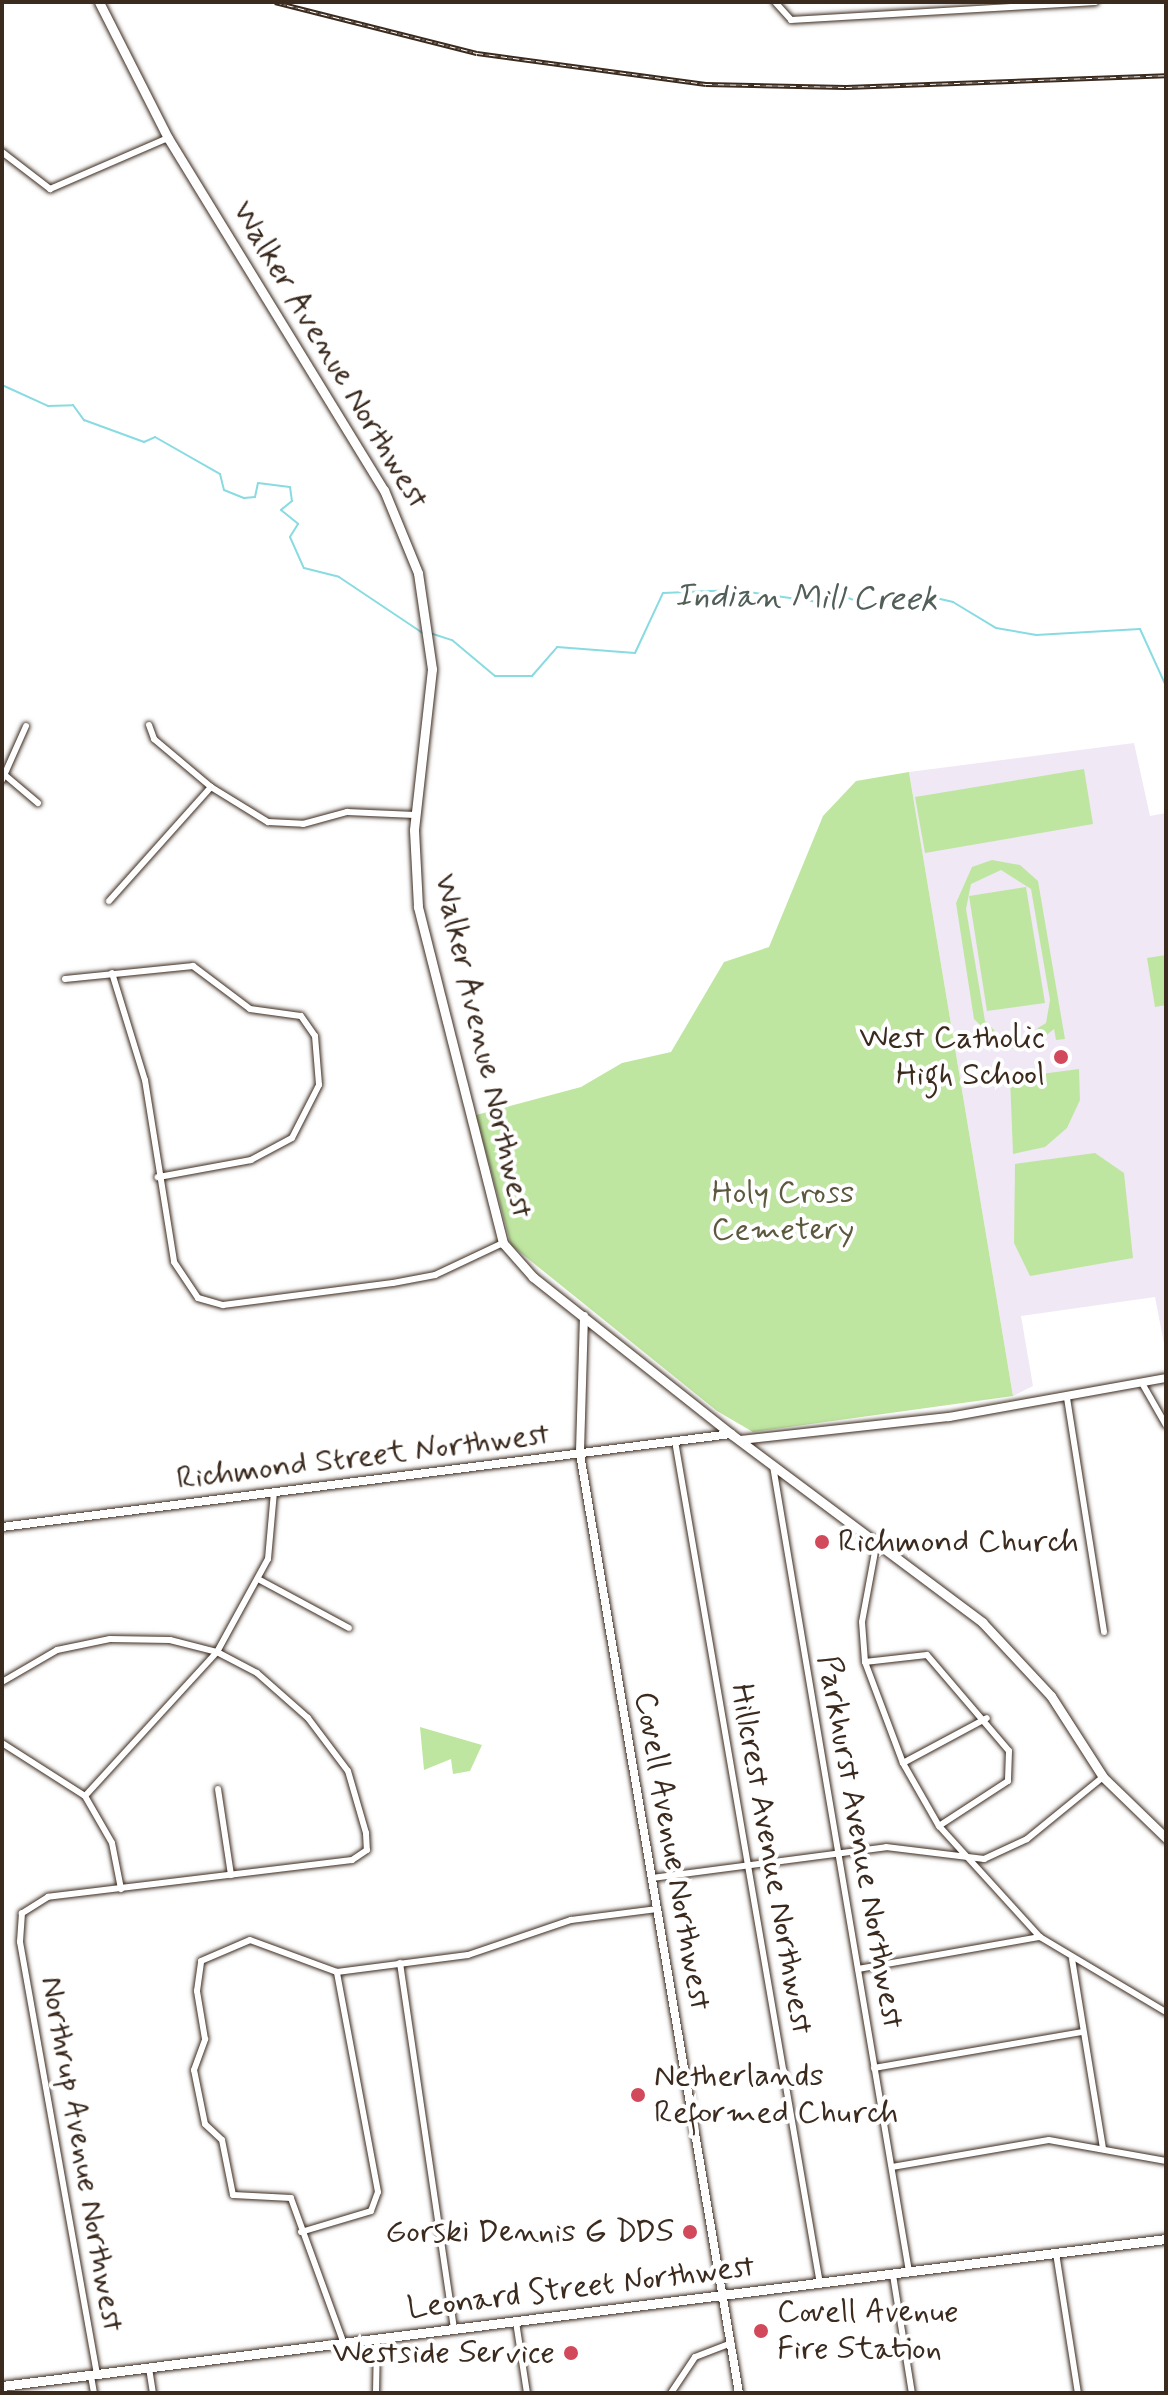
<!DOCTYPE html>
<html>
<head>
<meta charset="utf-8">
<style>
	body { margin:0 }
	#map { position:relative; width:1168px; height:2395px; overflow:hidden; background:#fff; font-family:Mynerve,sans-serif }
	div>[style] { position:absolute }
	[style*='--x'] { left:calc(var(--x)*1px); top:calc(var(--y)*1px); width:calc(var(--w)*1px); rotate:calc(var(--a)*1deg) }
	.built>* { inset:0; background:#f0e8f5 }
	.green>* { inset:0; background:#bfe6a1 }
	.stream>* { height:2px; margin:-1px; padding:0 1px; transform-origin:1px; border-radius:1px; background:#89dbe2 }
	.roads { filter:drop-shadow(0 0 2px #3b2a1e) drop-shadow(0 0 2px #3b2a1e) }
	.minor>* { height:6px; margin:-3px; padding:0 3px; transform-origin:3px; border-radius:3px; background:#fff }
	.tertiary>* { height:8px; margin:-4px; padding:0 4px; transform-origin:4px; border-radius:4px; background:#fff }
	.secondary>* { height:9px; margin:-4.5px; padding:0 4.5px; transform-origin:4.5px; border-radius:4.5px; background:#fff }
	.rail>* { height:5px; margin-top:-2.5px; transform-origin:0; background:repeating-linear-gradient(90deg,#fff 0 6px,#3b2a1e 0 12px); box-sizing:border-box; border-block:2px solid #3b2a1e }
	.dots>* { width:22px; height:22px; translate:-50% -50%; box-sizing:border-box; border:4px solid #fff; border-radius:50% }
	span { translate:-50% -50%; white-space:nowrap; text-align:center; line-height:1.15; -webkit-text-stroke:8px #fff; paint-order:stroke }
	.street-label { font-size:32px; color:#3b2a1e }
	.poi-label { font-size:32px; color:#3b2a1e }
	.right { translate:-100% -50%; text-align:right }
	.left { translate:0 -50%; text-align:left }
	.park-label { font-size:32px; color:#5c593f }
	.water-label { font-size:34px; color:#525f59; font-style:italic }
	.frame { position:absolute; inset:0; border:4px solid #3b2a1e; pointer-events:none }
</style>
</head>
<body>
<div id="map">
	<div class="built">
		<div style="clip-path:polygon(1134px 743px,1150px 816px,1166px 813px,1166px 1354px,1155px 1297px,1021px 1316px,1033px 1386px,1013px 1396px,909px 772px)"></div>
	</div>
	<div class="green">
		<div style="clip-path:polygon(1084px 769px,1093px 824px,925px 853px,915px 797px)"></div>
		<div style="clip-path:polygon(909px 772px,1013px 1396px,753px 1432px,717px 1411px,511px 1245px,476px 1115px,581px 1087px,622px 1063px,671px 1052px,724px 962px,769px 947px,823px 816px,856px 781px)"></div>
		<div style="clip-path:polygon(evenodd,992px 860px,1020px 865px,1038px 881px,1065px 1039px,1056px 1040px,1054px 1029px,1032px 1047px,1005px 1049px,974px 1019px,956px 903px,972px 867px,992px 860px,1001px 870px,1031px 889px,1050px 1000px,1046px 1023px,1019px 1040px,1000px 1036px,985px 1021px,966px 909px,971px 884px,1001px 870px)"></div>
		<div style="clip-path:polygon(1026px 887px,1045px 1003px,987px 1011px,969px 896px)"></div>
		<div style="clip-path:polygon(1166px 955px,1166px 1005px,1155px 1007px,1147px 958px)"></div>
		<div style="clip-path:polygon(1079px 1069px,1080px 1100px,1067px 1128px,1045px 1147px,1013px 1154px,1010px 1078px)"></div>
		<div style="clip-path:polygon(1095px 1153px,1124px 1173px,1133px 1258px,1030px 1276px,1014px 1243px,1015px 1164px)"></div>
		<div style="clip-path:polygon(420px 1727px,482px 1745px,470px 1771px,453px 1774px,451px 1759px,424px 1770px)"></div>
	</div>
	<div class="stream">
		<div style="--x:2;--y:385;--w:51;--a:24.5"></div>
		<div style="--x:48;--y:406;--w:25;--a:-2"></div>
		<div style="--x:73;--y:405;--w:19;--a:54"></div>
		<div style="--x:84;--y:420;--w:64;--a:20.1"></div>
		<div style="--x:144;--y:442;--w:12;--a:-24"></div>
		<div style="--x:155;--y:437;--w:75;--a:29.6"></div>
		<div style="--x:220;--y:474;--w:16;--a:76"></div>
		<div style="--x:224;--y:490;--w:22;--a:22"></div>
		<div style="--x:244;--y:498;--w:11;--a:-5"></div>
		<div style="--x:255;--y:497;--w:14;--a:-78"></div>
		<div style="--x:258;--y:483;--w:32;--a:7"></div>
		<div style="--x:290;--y:487;--w:14;--a:82"></div>
		<div style="--x:292;--y:501;--w:14;--a:141"></div>
		<div style="--x:281;--y:510;--w:22;--a:39"></div>
		<div style="--x:298;--y:524;--w:15;--a:122"></div>
		<div style="--x:290;--y:537;--w:34;--a:66"></div>
		<div style="--x:304;--y:568;--w:36;--a:14"></div>
		<div style="--x:339;--y:577;--w:102;--a:33.8"></div>
		<div style="--x:430;--y:633;--w:23;--a:18"></div>
		<div style="--x:452;--y:640;--w:56;--a:39.9"></div>
		<div style="--x:495;--y:676;--w:37;--a:0"></div>
		<div style="--x:532;--y:676;--w:38;--a:-49"></div>
		<div style="--x:557;--y:647;--w:78;--a:4.4"></div>
		<div style="--x:635;--y:653;--w:66;--a:-65"></div>
		<div style="--x:663;--y:593;--w:72;--a:-2.4"></div>
		<div style="--x:735;--y:590;--w:84;--a:8.2"></div>
		<div style="--x:818;--y:602;--w:22;--a:-22"></div>
		<div style="--x:838;--y:594;--w:36;--a:21"></div>
		<div style="--x:872;--y:607;--w:52;--a:-13.2"></div>
		<div style="--x:923;--y:595;--w:31;--a:13"></div>
		<div style="--x:953;--y:602;--w:50;--a:31.2"></div>
		<div style="--x:996;--y:628;--w:41;--a:9.9"></div>
		<div style="--x:1036;--y:635;--w:104;--a:-3.3"></div>
		<div style="--x:1140;--y:629;--w:63;--a:65.5"></div>
	</div>
	<div class="roads">
		<div class="minor">
			<div style="--x:775;--y:2;--w:24;--a:48"></div>
			<div style="--x:791;--y:20;--w:305;--a:-3.4"></div>
			<div style="--x:2;--y:152;--w:61;--a:37.6"></div>
			<div style="--x:50;--y:189;--w:129;--a:-23.4"></div>
			<div style="--x:149;--y:725;--w:15;--a:70"></div>
			<div style="--x:154;--y:739;--w:75;--a:40.1"></div>
			<div style="--x:211;--y:787;--w:67;--a:31.6"></div>
			<div style="--x:268;--y:822;--w:35;--a:3"></div>
			<div style="--x:303;--y:824;--w:46;--a:-15.3"></div>
			<div style="--x:347;--y:812;--w:68;--a:2.5"></div>
			<div style="--x:6;--y:776;--w:42;--a:40.2"></div>
			<div style="--x:2;--y:780;--w:59;--a:-66"></div>
			<div style="--x:109;--y:901;--w:153;--a:-48.2"></div>
			<div style="--x:112;--y:973;--w:112;--a:72.9"></div>
			<div style="--x:145;--y:1080;--w:184;--a:80.9"></div>
			<div style="--x:174;--y:1262;--w:43;--a:56.3"></div>
			<div style="--x:198;--y:1298;--w:26;--a:16"></div>
			<div style="--x:223;--y:1305;--w:171;--a:-7.4"></div>
			<div style="--x:393;--y:1283;--w:43;--a:-10.8"></div>
			<div style="--x:435;--y:1275;--w:75;--a:-25.2"></div>
			<div style="--x:65;--y:979;--w:129;--a:-5.8"></div>
			<div style="--x:193;--y:966;--w:71;--a:37"></div>
			<div style="--x:250;--y:1009;--w:51;--a:7.8"></div>
			<div style="--x:301;--y:1016;--w:24;--a:55"></div>
			<div style="--x:315;--y:1036;--w:49;--a:85.3"></div>
			<div style="--x:319;--y:1085;--w:59;--a:117"></div>
			<div style="--x:292;--y:1138;--w:47;--a:151.8"></div>
			<div style="--x:251;--y:1160;--w:95;--a:169.6"></div>
			<div style="--x:1142;--y:1383;--w:48;--a:60.3"></div>
			<div style="--x:1067;--y:1398;--w:237;--a:81"></div>
			<div style="--x:675;--y:1441;--w:855;--a:80.24"></div>
			<div style="--x:773;--y:1466;--w:817;--a:80.42"></div>
			<div style="--x:877;--y:1541;--w:82;--a:100.5"></div>
			<div style="--x:862;--y:1622;--w:40;--a:85.7"></div>
			<div style="--x:865;--y:1662;--w:108;--a:69.4"></div>
			<div style="--x:903;--y:1763;--w:73;--a:60.3"></div>
			<div style="--x:939;--y:1826;--w:150;--a:47.7"></div>
			<div style="--x:1040;--y:1937;--w:147;--a:30.8"></div>
			<div style="--x:260;--y:1580;--w:101;--a:28.3"></div>
			<div style="--x:865;--y:1662;--w:62;--a:-6.4"></div>
			<div style="--x:927;--y:1655;--w:126;--a:49.5"></div>
			<div style="--x:1009;--y:1751;--w:30;--a:92"></div>
			<div style="--x:1008;--y:1781;--w:82;--a:146.9"></div>
			<div style="--x:2;--y:1682;--w:64;--a:-30.2"></div>
			<div style="--x:57;--y:1650;--w:54;--a:-11.7"></div>
			<div style="--x:110;--y:1639;--w:60;--a:1"></div>
			<div style="--x:170;--y:1640;--w:49;--a:14.3"></div>
			<div style="--x:217;--y:1652;--w:45;--a:27.7"></div>
			<div style="--x:257;--y:1673;--w:68;--a:41.4"></div>
			<div style="--x:308;--y:1718;--w:66;--a:53"></div>
			<div style="--x:348;--y:1771;--w:65;--a:73.8"></div>
			<div style="--x:366;--y:1833;--w:17;--a:87"></div>
			<div style="--x:367;--y:1850;--w:18;--a:146"></div>
			<div style="--x:352;--y:1860;--w:306;--a:173.1"></div>
			<div style="--x:48;--y:1897;--w:31;--a:148"></div>
			<div style="--x:22;--y:1913;--w:29;--a:94"></div>
			<div style="--x:20;--y:1942;--w:440;--a:79.9"></div>
			<div style="--x:2;--y:1743;--w:98;--a:32.6"></div>
			<div style="--x:85;--y:1796;--w:54;--a:60.1"></div>
			<div style="--x:112;--y:1843;--w:47;--a:78.9"></div>
			<div style="--x:903;--y:1763;--w:95;--a:-28.2"></div>
			<div style="--x:218;--y:1789;--w:87;--a:81.4"></div>
			<div style="--x:85;--y:1796;--w:195;--a:-47.5"></div>
			<div style="--x:217;--y:1652;--w:106;--a:-61.3"></div>
			<div style="--x:268;--y:1559;--w:67;--a:-84.9"></div>
			<div style="--x:652;--y:1878;--w:236;--a:-7.5"></div>
			<div style="--x:886;--y:1847;--w:99;--a:7"></div>
			<div style="--x:984;--y:1859;--w:47;--a:-24.9"></div>
			<div style="--x:1027;--y:1839;--w:98;--a:-39.2"></div>
			<div style="--x:1072;--y:1959;--w:192;--a:80.7"></div>
			<div style="--x:400;--y:1963;--w:370;--a:81.6"></div>
			<div style="--x:858;--y:1969;--w:185;--a:-10"></div>
			<div style="--x:874;--y:2068;--w:212;--a:-9.8"></div>
			<div style="--x:892;--y:2167;--w:159;--a:-9.8"></div>
			<div style="--x:1049;--y:2140;--w:119;--a:10.2"></div>
			<div style="--x:301;--y:2232;--w:73;--a:-16.7"></div>
			<div style="--x:371;--y:2211;--w:20;--a:-70"></div>
			<div style="--x:378;--y:2192;--w:224;--a:-100.6"></div>
			<div style="--x:1056;--y:2253;--w:142;--a:81.1"></div>
			<div style="--x:893;--y:2275;--w:120;--a:80.9"></div>
			<div style="--x:516;--y:2322;--w:72;--a:81.2"></div>
			<div style="--x:344;--y:2344;--w:155;--a:-110"></div>
			<div style="--x:291;--y:2198;--w:58;--a:-177"></div>
			<div style="--x:233;--y:2195;--w:56;--a:-101.3"></div>
			<div style="--x:222;--y:2140;--w:23;--a:-137"></div>
			<div style="--x:205;--y:2124;--w:55;--a:-101.5"></div>
			<div style="--x:194;--y:2070;--w:33;--a:-70"></div>
			<div style="--x:205;--y:2039;--w:49;--a:-99.5"></div>
			<div style="--x:197;--y:1991;--w:30;--a:-82"></div>
			<div style="--x:201;--y:1961;--w:53;--a:-23.2"></div>
			<div style="--x:250;--y:1940;--w:93;--a:20.2"></div>
			<div style="--x:337;--y:1972;--w:132;--a:-7.4"></div>
			<div style="--x:468;--y:1955;--w:109;--a:-18.8"></div>
			<div style="--x:571;--y:1920;--w:87;--a:-7.3"></div>
			<div style="--x:149;--y:2368;--w:25;--a:81"></div>
			<div style="--x:91;--y:2376;--w:17;--a:80"></div>
			<div style="--x:376;--y:2393;--w:54;--a:-88.9"></div>
			<div style="--x:671;--y:2393;--w:43;--a:-56.3"></div>
			<div style="--x:695;--y:2357;--w:39;--a:-21"></div>
		</div>
		<div class="tertiary">
			<div style="--x:584;--y:1316;--w:138;--a:91.7"></div>
			<div style="--x:580;--y:1454;--w:952;--a:80.39"></div>
			<div style="--x:740;--y:1440;--w:210;--a:-6.3"></div>
			<div style="--x:949;--y:1417;--w:220;--a:-10.2"></div>
			<div style="--x:2;--y:1527;--w:735;--a:-7.27"></div>
		</div>
		<div class="secondary">
			<div style="--x:99;--y:2;--w:153;--a:63.1"></div>
			<div style="--x:168;--y:138;--w:413;--a:58.5"></div>
			<div style="--x:384;--y:490;--w:90;--a:67.7"></div>
			<div style="--x:418;--y:573;--w:97;--a:81.7"></div>
			<div style="--x:432;--y:669;--w:162;--a:96.4"></div>
			<div style="--x:414;--y:830;--w:77;--a:87"></div>
			<div style="--x:418;--y:907;--w:347;--a:75.8"></div>
			<div style="--x:503;--y:1243;--w:45;--a:48.6"></div>
			<div style="--x:533;--y:1277;--w:253;--a:38.4"></div>
			<div style="--x:731;--y:1434;--w:314;--a:36.8"></div>
			<div style="--x:982;--y:1622;--w:101;--a:47"></div>
			<div style="--x:1051;--y:1696;--w:96;--a:57.3"></div>
			<div style="--x:1103;--y:1777;--w:88;--a:44.1"></div>
			<div style="--x:2;--y:2386;--w:1173;--a:-7.2"></div>
		</div>
	</div>
	<div class="rail">
		<div style="--x:275;--y:2;--w:208;--a:14.2"></div>
		<div style="--x:477;--y:53;--w:231;--a:7.7"></div>
		<div style="--x:706;--y:84;--w:140;--a:1.2"></div>
		<div style="--x:846;--y:87;--w:320;--a:-2.1"></div>
	</div>
	<div class="dots">
		<div style="left:1061px;top:1057px;background:#d1495b"></div>
		<div style="left:822px;top:1542px;background:#d1495b"></div>
		<div style="left:638px;top:2095px;background:#d1495b"></div>
		<div style="left:690px;top:2232px;background:#d1495b"></div>
		<div style="left:761px;top:2331px;background:#d1495b"></div>
		<div style="left:571px;top:2353px;background:#d1495b"></div>
	</div>
	<div class="street-label">
		<span style="left:330px;top:355px;rotate:59deg">Walker Avenue Northwest</span>
		<span style="left:483px;top:1046px;rotate:77deg">Walker Avenue Northwest</span>
		<span style="left:363px;top:1457px;rotate:-7deg">Richmond Street Northwest</span>
		<span style="left:860px;top:1842px;rotate:80deg">Parkhurst Avenue Northwest</span>
		<span style="left:672px;top:1851px;rotate:80deg">Covell Avenue Northwest</span>
		<span style="left:771px;top:1859px;rotate:80deg">Hillcrest Avenue Northwest</span>
		<span style="left:82px;top:2154px;rotate:80deg">Northrup Avenue Northwest</span>
		<span style="left:581px;top:2288px;rotate:-7deg">Leonard Street Northwest</span>
	</div>
	<div class="poi-label">
		<span class="right" style="left:1045px;top:1057px">West Catholic<br>High School</span>
		<span class="left" style="left:838px;top:1542px">Richmond Church</span>
		<span class="left" style="left:654px;top:2095px">Netherlands<br>Reformed Church</span>
		<span class="right" style="left:674px;top:2232px">Gorski Dennis G DDS</span>
		<span class="left" style="left:777px;top:2331px">Covell Avenue<br>Fire Station</span>
		<span class="right" style="left:555px;top:2353px">Westside Service</span>
	</div>
	<div class="park-label">
		<span style="left:783px;top:1212px">Holy Cross<br>Cemetery</span>
	</div>
	<div class="water-label">
		<span style="left:806px;top:598px;rotate:1deg">Indian Mill Creek</span>
	</div>
	<div class="frame"></div>
</div>
</body>
</html>
